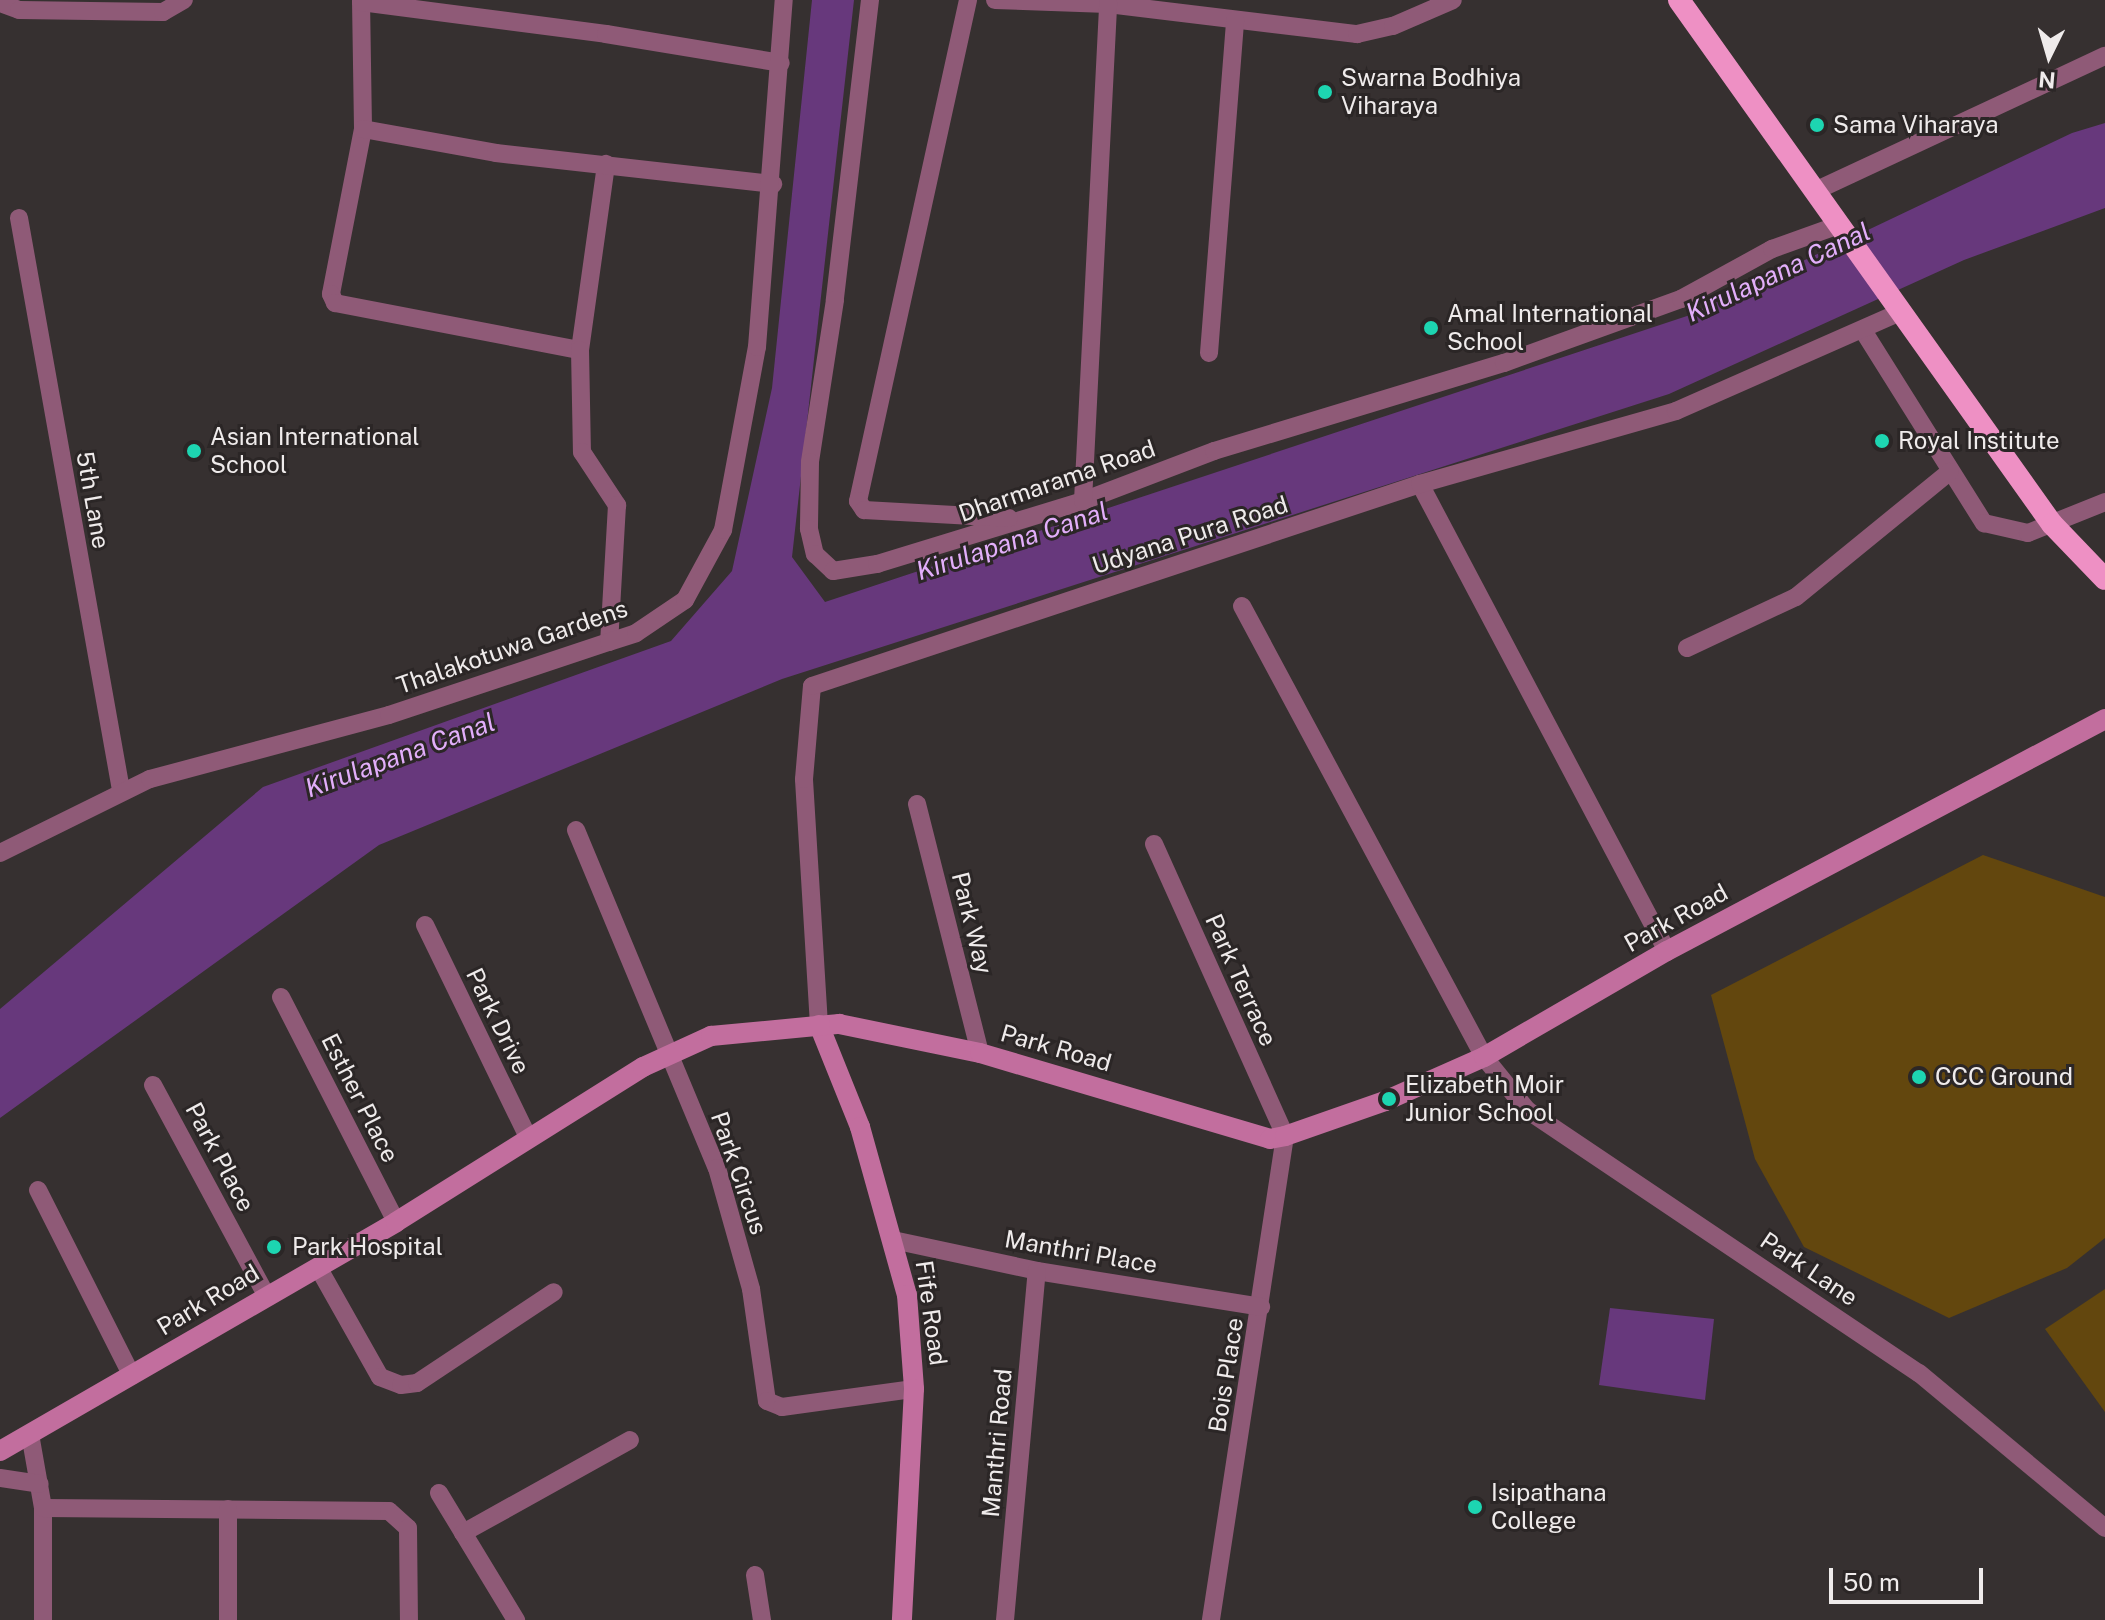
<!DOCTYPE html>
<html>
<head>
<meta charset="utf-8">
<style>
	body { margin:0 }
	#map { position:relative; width:2105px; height:1620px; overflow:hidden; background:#363030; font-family:"Public Sans",sans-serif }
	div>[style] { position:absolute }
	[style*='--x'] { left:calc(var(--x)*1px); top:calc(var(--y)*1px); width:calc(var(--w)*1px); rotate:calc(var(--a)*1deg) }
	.green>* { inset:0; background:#63470e }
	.water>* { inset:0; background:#67387c }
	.minor>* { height:18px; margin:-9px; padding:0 9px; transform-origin:9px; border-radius:9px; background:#8f5a77 }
	.secondary>* { height:20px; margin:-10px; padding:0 10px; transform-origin:10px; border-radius:10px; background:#c26e9e }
	.trunk>* { height:22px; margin:-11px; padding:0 11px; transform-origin:11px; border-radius:11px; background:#ee90c4 }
	.dots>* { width:22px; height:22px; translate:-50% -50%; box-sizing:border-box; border:4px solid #2b2626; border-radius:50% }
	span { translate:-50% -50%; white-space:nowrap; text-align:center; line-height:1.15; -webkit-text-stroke:6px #2b2626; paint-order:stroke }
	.poi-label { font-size:24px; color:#efebeb }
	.left { translate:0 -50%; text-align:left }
	.street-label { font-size:24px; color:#efebeb }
	.water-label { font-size:26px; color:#e2aefa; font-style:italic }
	.north { position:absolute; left:2009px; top:16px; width:80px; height:80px; -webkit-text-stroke:6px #2b2626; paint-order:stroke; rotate:185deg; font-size:22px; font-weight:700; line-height:32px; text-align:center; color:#efebeb }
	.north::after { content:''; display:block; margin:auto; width:28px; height:36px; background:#efebeb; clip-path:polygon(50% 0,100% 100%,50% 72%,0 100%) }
	.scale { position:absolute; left:1829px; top:1568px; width:154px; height:36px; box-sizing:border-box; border:4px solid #efebeb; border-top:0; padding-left:10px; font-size:24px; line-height:28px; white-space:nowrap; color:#efebeb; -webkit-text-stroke:6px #2b2626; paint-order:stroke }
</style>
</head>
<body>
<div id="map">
	<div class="green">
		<div style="clip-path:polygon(1983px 855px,2105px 897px,2105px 1238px,2067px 1268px,1949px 1318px,1804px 1247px,1755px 1159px,1711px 995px)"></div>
		<div style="clip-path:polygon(2105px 1289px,2105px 1412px,2045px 1329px)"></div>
	</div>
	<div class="water">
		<div style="clip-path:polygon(812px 0,854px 0,792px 557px,825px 602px,1687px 316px,2072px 133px,2105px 123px,2105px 208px,1964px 260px,1669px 394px,782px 679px,379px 845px,0 1118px,0 1009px,263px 787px,671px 641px,732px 571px,772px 388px)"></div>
		<div style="clip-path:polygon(1610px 1308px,1714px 1319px,1705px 1400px,1599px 1385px)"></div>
	</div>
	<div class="minor">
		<div style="--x:361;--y:0;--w:129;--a:89.1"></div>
		<div style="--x:363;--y:129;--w:168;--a:101"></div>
		<div style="--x:331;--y:294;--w:10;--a:66"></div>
		<div style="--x:335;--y:303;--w:249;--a:10.9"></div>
		<div style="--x:580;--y:350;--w:188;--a:-82"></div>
		<div style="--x:870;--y:0;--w:302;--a:96.7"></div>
		<div style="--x:835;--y:300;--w:164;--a:98.8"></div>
		<div style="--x:810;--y:462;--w:67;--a:90.9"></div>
		<div style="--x:809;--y:529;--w:26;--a:77"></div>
		<div style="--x:815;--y:554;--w:25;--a:43"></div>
		<div style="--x:833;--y:571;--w:45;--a:-9"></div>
		<div style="--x:877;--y:564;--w:215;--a:-17"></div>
		<div style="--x:1083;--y:501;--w:140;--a:-20.9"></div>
		<div style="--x:1214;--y:451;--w:303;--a:-16.9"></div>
		<div style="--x:1504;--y:363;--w:188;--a:-19.9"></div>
		<div style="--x:1681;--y:299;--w:104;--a:-28.8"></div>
		<div style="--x:1772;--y:249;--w:71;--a:-19.7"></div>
		<div style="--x:968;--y:0;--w:513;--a:102.38"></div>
		<div style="--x:858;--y:501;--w:11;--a:56"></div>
		<div style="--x:864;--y:510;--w:145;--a:3.2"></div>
		<div style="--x:995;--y:0;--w:113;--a:2"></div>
		<div style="--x:1108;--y:4;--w:251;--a:6.9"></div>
		<div style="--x:1357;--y:34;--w:37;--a:-13"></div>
		<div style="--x:1393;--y:26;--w:65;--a:-23.4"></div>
		<div style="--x:361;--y:2;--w:247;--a:7.4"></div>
		<div style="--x:606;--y:34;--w:177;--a:9.4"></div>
		<div style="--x:0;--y:3;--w:20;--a:20"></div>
		<div style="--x:19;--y:10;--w:144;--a:0.8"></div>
		<div style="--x:163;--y:12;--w:24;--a:-30"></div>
		<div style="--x:363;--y:129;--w:135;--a:10.2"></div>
		<div style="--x:496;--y:153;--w:279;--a:6.4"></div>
		<div style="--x:1815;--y:191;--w:320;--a:-25"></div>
		<div style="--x:19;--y:218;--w:581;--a:79.89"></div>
		<div style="--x:1864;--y:332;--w:226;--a:57.9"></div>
		<div style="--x:1984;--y:523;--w:45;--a:12.8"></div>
		<div style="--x:2028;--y:533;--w:83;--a:-21.9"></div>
		<div style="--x:580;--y:350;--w:102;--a:88.9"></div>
		<div style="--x:582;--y:452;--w:64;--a:56.6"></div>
		<div style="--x:617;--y:505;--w:137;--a:93.3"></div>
		<div style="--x:1209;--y:353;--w:334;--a:-85.5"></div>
		<div style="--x:1420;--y:484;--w:528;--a:62.13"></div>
		<div style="--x:1083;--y:501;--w:498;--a:-87.1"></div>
		<div style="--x:1242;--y:606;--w:512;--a:61.78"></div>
		<div style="--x:1484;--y:1057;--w:68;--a:50.9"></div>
		<div style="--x:1527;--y:1110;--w:472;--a:33.9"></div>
		<div style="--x:1919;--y:1373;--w:242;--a:39.8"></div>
		<div style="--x:1687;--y:648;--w:120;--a:-25.1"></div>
		<div style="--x:1796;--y:597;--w:198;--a:-39.2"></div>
		<div style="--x:917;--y:804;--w:257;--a:75.8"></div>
		<div style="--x:576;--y:830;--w:366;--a:67.4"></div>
		<div style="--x:717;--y:1168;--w:126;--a:74.3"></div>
		<div style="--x:751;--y:1289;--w:113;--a:81.9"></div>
		<div style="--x:767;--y:1401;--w:16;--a:22"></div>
		<div style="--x:782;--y:1407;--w:133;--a:-7.8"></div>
		<div style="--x:1154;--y:844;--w:320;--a:65.8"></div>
		<div style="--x:1285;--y:1136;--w:490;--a:98.7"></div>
		<div style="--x:0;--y:853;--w:167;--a:-26.3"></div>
		<div style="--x:150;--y:779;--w:247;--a:-15"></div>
		<div style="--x:389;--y:715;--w:232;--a:-18.4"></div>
		<div style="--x:609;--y:642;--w:28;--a:-18"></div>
		<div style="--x:636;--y:633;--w:59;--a:-34"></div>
		<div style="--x:685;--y:600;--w:80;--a:-61.5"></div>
		<div style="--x:723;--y:530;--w:186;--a:-79.5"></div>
		<div style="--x:757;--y:347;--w:348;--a:-85.6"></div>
		<div style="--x:425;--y:925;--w:238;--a:64.1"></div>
		<div style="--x:281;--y:997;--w:253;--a:62.9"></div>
		<div style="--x:819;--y:1025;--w:246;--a:-93.5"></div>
		<div style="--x:804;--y:779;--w:93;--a:-85.1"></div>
		<div style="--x:812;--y:686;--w:641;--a:-18.38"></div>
		<div style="--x:1420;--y:484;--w:266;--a:-15.9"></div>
		<div style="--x:1676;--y:411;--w:245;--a:-23.8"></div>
		<div style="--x:153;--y:1085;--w:238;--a:61.7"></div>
		<div style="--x:38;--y:1190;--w:208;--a:63.2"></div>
		<div style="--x:893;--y:1240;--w:147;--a:12.1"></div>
		<div style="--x:1037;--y:1271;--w:227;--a:9.1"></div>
		<div style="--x:318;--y:1267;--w:126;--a:60.6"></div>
		<div style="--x:380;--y:1377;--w:22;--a:21"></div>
		<div style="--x:401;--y:1385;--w:16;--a:-7"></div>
		<div style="--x:417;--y:1383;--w:164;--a:-33.6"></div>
		<div style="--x:30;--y:1434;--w:75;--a:80"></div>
		<div style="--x:43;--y:1508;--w:112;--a:90"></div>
		<div style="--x:0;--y:1478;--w:40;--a:8.5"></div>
		<div style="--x:439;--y:1493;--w:149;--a:58.8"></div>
		<div style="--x:43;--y:1508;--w:346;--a:0.5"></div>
		<div style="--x:389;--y:1511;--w:25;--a:42"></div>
		<div style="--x:408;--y:1528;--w:92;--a:89.4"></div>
		<div style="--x:463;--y:1533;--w:191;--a:-29.1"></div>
		<div style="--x:755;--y:1575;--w:46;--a:81.2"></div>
		<div style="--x:228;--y:1620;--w:111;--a:-90"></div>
		<div style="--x:1005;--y:1620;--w:350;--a:-84.8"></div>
	</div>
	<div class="secondary">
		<div style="--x:819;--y:1025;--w:110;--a:68.1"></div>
		<div style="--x:860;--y:1127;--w:174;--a:74.4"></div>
		<div style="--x:907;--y:1295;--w:94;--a:85.7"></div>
		<div style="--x:914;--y:1389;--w:231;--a:93"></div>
		<div style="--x:0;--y:1451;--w:457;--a:-30"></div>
		<div style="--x:396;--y:1222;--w:292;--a:-32.1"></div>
		<div style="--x:643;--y:1067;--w:75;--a:-24.5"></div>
		<div style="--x:711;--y:1036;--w:129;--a:-5.4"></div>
		<div style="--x:839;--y:1024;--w:144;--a:11.6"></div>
		<div style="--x:980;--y:1053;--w:302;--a:16.5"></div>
		<div style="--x:1270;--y:1139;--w:15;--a:-11"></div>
		<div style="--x:1285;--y:1136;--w:106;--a:-19.3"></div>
		<div style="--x:1385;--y:1101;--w:108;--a:-24"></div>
		<div style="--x:1484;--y:1057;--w:211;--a:-30.1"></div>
		<div style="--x:1667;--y:951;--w:496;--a:-27.9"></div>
	</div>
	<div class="trunk">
		<div style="--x:1679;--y:0;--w:643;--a:54.56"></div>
		<div style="--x:2052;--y:524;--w:76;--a:46.1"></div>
	</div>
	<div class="dots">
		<div style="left:1325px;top:92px;background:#1dd5b1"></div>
		<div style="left:1817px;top:125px;background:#1dd5b1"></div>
		<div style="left:1431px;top:328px;background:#1dd5b1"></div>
		<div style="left:1882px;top:441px;background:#1dd5b1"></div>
		<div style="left:194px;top:451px;background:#1dd5b1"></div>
		<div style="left:1919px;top:1077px;background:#1dd5b1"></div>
		<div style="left:1389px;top:1099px;background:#1dd5b1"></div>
		<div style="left:274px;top:1247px;background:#1dd5b1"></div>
		<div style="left:1475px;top:1507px;background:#1dd5b1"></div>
	</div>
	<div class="poi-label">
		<span class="left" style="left:1341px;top:92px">Swarna Bodhiya<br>Viharaya</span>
		<span class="left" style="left:1833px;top:125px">Sama Viharaya</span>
		<span class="left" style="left:1447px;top:328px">Amal International<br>School</span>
		<span class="left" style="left:210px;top:451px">Asian International<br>School</span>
		<span class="left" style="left:1898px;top:441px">Royal Institute</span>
		<span class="left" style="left:1935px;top:1077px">CCC Ground</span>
		<span class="left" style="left:1405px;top:1099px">Elizabeth Moir<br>Junior School</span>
		<span class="left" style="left:292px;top:1247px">Park Hospital</span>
		<span class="left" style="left:1491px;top:1507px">Isipathana<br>College</span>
	</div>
	<div class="street-label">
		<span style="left:1057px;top:481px;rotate:-19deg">Dharmarama Road</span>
		<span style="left:93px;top:500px;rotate:80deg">5th Lane</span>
		<span style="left:1190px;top:535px;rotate:-18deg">Udyana Pura Road</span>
		<span style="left:512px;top:647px;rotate:-19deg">Thalakotuwa Gardens</span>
		<span style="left:1676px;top:918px;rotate:-29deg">Park Road</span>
		<span style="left:972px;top:923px;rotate:76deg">Park Way</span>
		<span style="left:1241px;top:980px;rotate:66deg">Park Terrace</span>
		<span style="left:498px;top:1021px;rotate:64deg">Park Drive</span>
		<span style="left:1056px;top:1048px;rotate:16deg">Park Road</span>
		<span style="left:360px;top:1098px;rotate:63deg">Esther Place</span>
		<span style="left:220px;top:1157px;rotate:62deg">Park Place</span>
		<span style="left:739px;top:1173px;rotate:71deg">Park Circus</span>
		<span style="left:1081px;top:1252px;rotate:10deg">Manthri Place</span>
		<span style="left:1809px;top:1269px;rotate:34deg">Park Lane</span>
		<span style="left:208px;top:1300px;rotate:-31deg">Park Road</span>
		<span style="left:931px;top:1313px;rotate:82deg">Fife Road</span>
		<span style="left:1226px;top:1375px;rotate:-81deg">Bois Place</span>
		<span style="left:997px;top:1443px;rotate:-85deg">Manthri Road</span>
	</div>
	<div class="water-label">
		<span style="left:1778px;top:272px;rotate:-25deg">Kirulapana Canal</span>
		<span style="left:1012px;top:541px;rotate:-18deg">Kirulapana Canal</span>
		<span style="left:400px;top:755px;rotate:-20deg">Kirulapana Canal</span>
	</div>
	<div class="north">N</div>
	<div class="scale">50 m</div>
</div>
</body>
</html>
